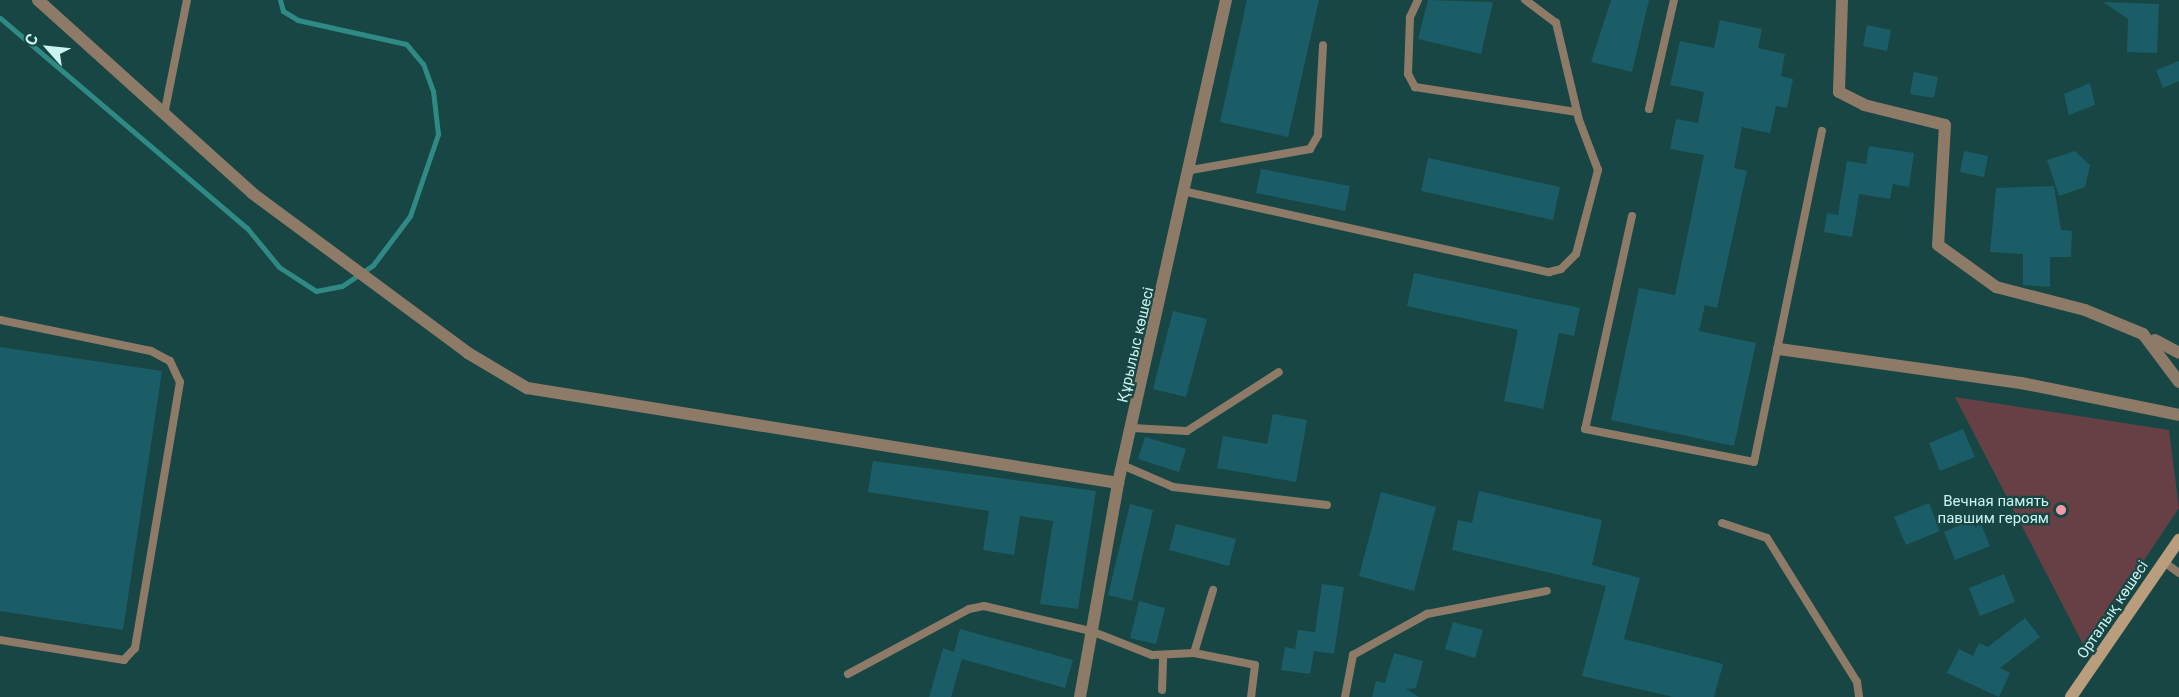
<!DOCTYPE html>
<html>
<head>
<meta charset="utf-8">
<style>
	body { margin:0 }
	#map { position:relative; width:2179px; height:697px; overflow:hidden; background:#184644; font-family:Roboto,sans-serif }
	div>[style] { position:absolute }
	[style*='--x'] { left:calc(var(--x)*1px); top:calc(var(--y)*1px); width:calc(var(--w)*1px); rotate:calc(var(--a)*1deg) }
	.green>* { inset:0; background:#674045 }
	.stream>* { height:5px; margin:-2.5px; padding:0 2.5px; transform-origin:2.5px; border-radius:2.5px; background:#2f8a85 }
	.building>* { inset:0; background:#1a5d67 }
	.lane>* { height:8px; margin:-4px; padding:0 4px; transform-origin:4px; border-radius:4px; background:#8d7b67 }
	.street>* { height:12px; margin:-6px; padding:0 6px; transform-origin:6px; border-radius:6px; background:#8d7b67 }
	.secondary>* { height:12px; margin:-6px; padding:0 6px; transform-origin:6px; border-radius:6px; background:#ba9d7c }
	.dots>* { width:16px; height:16px; translate:-50% -50%; box-sizing:border-box; border:3px solid #184644; border-radius:50% }
	span { translate:-50% -50%; white-space:nowrap; text-align:center; line-height:1.15; -webkit-text-stroke:4.5px #184644; paint-order:stroke }
	.street-label { font-size:15px; color:#cbf3f0 }
	.poi-label { font-size:15px; color:#cbf3f0 }
	.right { translate:-100% -50%; text-align:right }
	.north { position:absolute; left:18px; top:18px; width:60px; height:60px; -webkit-text-stroke:4px #184644; paint-order:stroke; rotate:297deg; font-size:16px; font-weight:700; line-height:24px; text-align:center; color:#cbf3f0 }
	.north::after { content:''; display:block; margin:auto; width:21px; height:27px; background:#cbf3f0; clip-path:polygon(50% 0,100% 100%,50% 72%,0 100%) }
</style>
</head>
<body>
<div id="map">
	<div class="green">
		<div style="clip-path:polygon(1955px 397px,2169px 430px,2179px 508px,2085px 648px)"></div>
	</div>
	<div class="stream">
		<div style="--x:0;--y:18;--w:324;--a:40.4"></div>
		<div style="--x:247;--y:228;--w:50;--a:50.6"></div>
		<div style="--x:279;--y:267;--w:44;--a:33"></div>
		<div style="--x:316;--y:291;--w:26;--a:-11"></div>
		<div style="--x:342;--y:286;--w:37;--a:-34"></div>
		<div style="--x:373;--y:265;--w:61;--a:-52.9"></div>
		<div style="--x:410;--y:216;--w:87;--a:-71.1"></div>
		<div style="--x:438;--y:134;--w:43;--a:-96.6"></div>
		<div style="--x:433;--y:91;--w:29;--a:-110"></div>
		<div style="--x:423;--y:64;--w:26;--a:-130"></div>
		<div style="--x:406;--y:44;--w:111;--a:-167.5"></div>
		<div style="--x:298;--y:20;--w:17;--a:-149"></div>
		<div style="--x:283;--y:11;--w:11;--a:-105"></div>
	</div>
	<div class="building">
		<div style="clip-path:polygon(1247px 0,1319px 0,1288px 137px,1220px 122px)"></div>
		<div style="clip-path:polygon(1428px 0,1493px 2px,1481px 54px,1418px 39px)"></div>
		<div style="clip-path:polygon(1611px 0,1649px 0,1632px 72px,1591px 62px)"></div>
		<div style="clip-path:polygon(2103px 2px,2159px 4px,2157px 53px,2127px 52px,2128px 19px)"></div>
		<div style="clip-path:polygon(1720px 20px,1762px 29px,1758px 48px,1785px 54px,1781px 76px,1793px 79px,1787px 108px,1776px 106px,1770px 133px,1742px 127px,1734px 168px,1747px 171px,1717px 308px,1705px 305px,1699px 331px,1756px 343px,1734px 446px,1611px 420px,1639px 288px,1675px 295px,1704px 155px,1670px 149px,1676px 119px,1698px 123px,1704px 92px,1670px 85px,1680px 41px,1714px 48px)"></div>
		<div style="clip-path:polygon(1867px 25px,1891px 30px,1887px 51px,1863px 46px)"></div>
		<div style="clip-path:polygon(2179px 61px,2179px 81px,2163px 88px,2156px 70px)"></div>
		<div style="clip-path:polygon(1914px 72px,1938px 77px,1934px 98px,1910px 94px)"></div>
		<div style="clip-path:polygon(2090px 83px,2095px 105px,2069px 115px,2064px 94px)"></div>
		<div style="clip-path:polygon(1869px 146px,1914px 153px,1909px 187px,1893px 184px,1890px 199px,1859px 194px,1852px 237px,1824px 232px,1827px 213px,1838px 215px,1847px 161px,1866px 164px)"></div>
		<div style="clip-path:polygon(1964px 151px,1988px 156px,1984px 177px,1960px 172px)"></div>
		<div style="clip-path:polygon(2075px 151px,2090px 165px,2085px 187px,2059px 196px,2047px 160px)"></div>
		<div style="clip-path:polygon(1428px 158px,1560px 187px,1553px 220px,1421px 191px)"></div>
		<div style="clip-path:polygon(1261px 169px,1350px 186px,1345px 211px,1256px 193px)"></div>
		<div style="clip-path:polygon(2054px 186px,2061px 230px,2072px 231px,2071px 257px,2050px 257px,2050px 287px,2023px 285px,2023px 254px,1990px 252px,1996px 188px)"></div>
		<div style="clip-path:polygon(1414px 273px,1580px 308px,1574px 336px,1559px 333px,1543px 409px,1504px 401px,1518px 330px,1407px 306px)"></div>
		<div style="clip-path:polygon(1173px 311px,1207px 319px,1186px 397px,1153px 389px)"></div>
		<div style="clip-path:polygon(0 347px,162px 371px,123px 630px,0 611px)"></div>
		<div style="clip-path:polygon(1273px 414px,1307px 420px,1296px 482px,1217px 468px,1223px 436px,1267px 444px)"></div>
		<div style="clip-path:polygon(1963px 429px,1975px 457px,1940px 471px,1929px 443px)"></div>
		<div style="clip-path:polygon(1145px 437px,1186px 449px,1179px 472px,1138px 459px)"></div>
		<div style="clip-path:polygon(873px 461px,1096px 491px,1078px 609px,1040px 604px,1053px 521px,1020px 516px,1014px 555px,983px 550px,989px 511px,868px 492px)"></div>
		<div style="clip-path:polygon(1479px 491px,1602px 520px,1592px 565px,1640px 578px,1624px 639px,1723px 664px,1714px 697px,1673px 697px,1582px 676px,1606px 586px,1452px 550px,1458px 520px,1472px 523px)"></div>
		<div style="clip-path:polygon(1381px 492px,1436px 507px,1414px 591px,1359px 576px)"></div>
		<div style="clip-path:polygon(1929px 503px,1940px 531px,1906px 545px,1894px 517px)"></div>
		<div style="clip-path:polygon(1130px 504px,1153px 510px,1132px 601px,1108px 595px)"></div>
		<div style="clip-path:polygon(1978px 517px,1990px 546px,1955px 560px,1944px 532px)"></div>
		<div style="clip-path:polygon(1176px 524px,1236px 539px,1229px 566px,1169px 550px)"></div>
		<div style="clip-path:polygon(2004px 574px,2015px 602px,1980px 616px,1969px 588px)"></div>
		<div style="clip-path:polygon(1322px 584px,1344px 587px,1334px 654px,1314px 651px,1310px 674px,1281px 670px,1285px 647px,1295px 649px,1298px 630px,1315px 632px)"></div>
		<div style="clip-path:polygon(1139px 601px,1165px 608px,1156px 644px,1130px 638px)"></div>
		<div style="clip-path:polygon(2025px 618px,2040px 637px,2000px 668px,2010px 673px,1999px 697px,1947px 673px,1959px 649px,1973px 656px,1979px 643px,1988px 647px)"></div>
		<div style="clip-path:polygon(1453px 622px,1483px 630px,1475px 658px,1445px 649px)"></div>
		<div style="clip-path:polygon(960px 629px,1073px 660px,1065px 688px,962px 659px,951px 697px,929px 697px,943px 648px,954px 652px)"></div>
		<div style="clip-path:polygon(1394px 653px,1423px 661px,1416px 688px,1406px 689px,1419px 697px,1372px 697px,1376px 681px,1385px 683px)"></div>
	</div>
	<div class="lane">
		<div style="--x:1418;--y:0;--w:19;--a:115"></div>
		<div style="--x:1410;--y:17;--w:57;--a:92"></div>
		<div style="--x:1408;--y:74;--w:15;--a:62"></div>
		<div style="--x:1415;--y:87;--w:164;--a:8.8"></div>
		<div style="--x:1649;--y:109;--w:112;--a:-77.1"></div>
		<div style="--x:164;--y:115;--w:117;--a:-78.7"></div>
		<div style="--x:1191;--y:170;--w:121;--a:-10"></div>
		<div style="--x:1310;--y:149;--w:16;--a:-60"></div>
		<div style="--x:1318;--y:135;--w:90;--a:-86.8"></div>
		<div style="--x:1187;--y:192;--w:371;--a:12.5"></div>
		<div style="--x:1549;--y:272;--w:12;--a:-14"></div>
		<div style="--x:1561;--y:269;--w:21;--a:-45"></div>
		<div style="--x:1576;--y:254;--w:87;--a:-75.3"></div>
		<div style="--x:1598;--y:170;--w:53;--a:-110.8"></div>
		<div style="--x:1579;--y:120;--w:100;--a:-103.3"></div>
		<div style="--x:1556;--y:23;--w:39;--a:-143"></div>
		<div style="--x:1632;--y:216;--w:218;--a:102.4"></div>
		<div style="--x:1585;--y:429;--w:172;--a:11"></div>
		<div style="--x:1754;--y:462;--w:338;--a:-78.4"></div>
		<div style="--x:0;--y:320;--w:154;--a:11.6"></div>
		<div style="--x:151;--y:351;--w:21;--a:28"></div>
		<div style="--x:170;--y:361;--w:23;--a:65"></div>
		<div style="--x:180;--y:382;--w:270;--a:99.6"></div>
		<div style="--x:135;--y:648;--w:16;--a:133"></div>
		<div style="--x:124;--y:660;--w:126;--a:-170.8"></div>
		<div style="--x:1132;--y:428;--w:55;--a:3.1"></div>
		<div style="--x:1187;--y:431;--w:109;--a:-32.7"></div>
		<div style="--x:1122;--y:465;--w:56;--a:23.3"></div>
		<div style="--x:1173;--y:487;--w:155;--a:6.7"></div>
		<div style="--x:1722;--y:523;--w:47;--a:18.4"></div>
		<div style="--x:1767;--y:538;--w:170;--a:58"></div>
		<div style="--x:1857;--y:682;--w:15;--a:82"></div>
		<div style="--x:2164;--y:562;--w:19;--a:36"></div>
		<div style="--x:1194;--y:653;--w:62;--a:11.1"></div>
		<div style="--x:1255;--y:665;--w:32;--a:97"></div>
		<div style="--x:848;--y:674;--w:137;--a:-28.2"></div>
		<div style="--x:969;--y:609;--w:15;--a:-11"></div>
		<div style="--x:984;--y:606;--w:110;--a:13.2"></div>
		<div style="--x:1091;--y:631;--w:66;--a:21.5"></div>
		<div style="--x:1152;--y:655;--w:42;--a:-2.7"></div>
		<div style="--x:1194;--y:653;--w:66;--a:-73.2"></div>
		<div style="--x:1162;--y:690;--w:34;--a:-88"></div>
		<div style="--x:1345;--y:697;--w:43;--a:-79.2"></div>
		<div style="--x:1353;--y:655;--w:85;--a:-29"></div>
		<div style="--x:1427;--y:614;--w:122;--a:-10.9"></div>
	</div>
	<div class="street">
		<div style="--x:38;--y:0;--w:288;--a:42"></div>
		<div style="--x:252;--y:193;--w:269;--a:36.5"></div>
		<div style="--x:468;--y:353;--w:69;--a:30.7"></div>
		<div style="--x:527;--y:388;--w:599;--a:9.13"></div>
		<div style="--x:1842;--y:0;--w:92;--a:91.9"></div>
		<div style="--x:1839;--y:92;--w:28;--a:27"></div>
		<div style="--x:1864;--y:105;--w:83;--a:13.9"></div>
		<div style="--x:1945;--y:125;--w:120;--a:93.3"></div>
		<div style="--x:1938;--y:245;--w:72;--a:35.9"></div>
		<div style="--x:1996;--y:287;--w:92;--a:14.5"></div>
		<div style="--x:2085;--y:310;--w:63;--a:22.5"></div>
		<div style="--x:2143;--y:334;--w:60;--a:53.1"></div>
		<div style="--x:2155;--y:340;--w:27;--a:28"></div>
		<div style="--x:1779;--y:349;--w:244;--a:8"></div>
		<div style="--x:2021;--y:383;--w:161;--a:11.4"></div>
		<div style="--x:1080;--y:697;--w:217;--a:-79.9"></div>
		<div style="--x:1118;--y:483;--w:495;--a:-77.4"></div>
	</div>
	<div class="secondary">
		<div style="--x:2071;--y:697;--w:191;--a:-55.5"></div>
	</div>
	<div class="dots">
		<div style="left:2061px;top:510px;background:#f39aa7"></div>
	</div>
	<div class="street-label">
		<span style="left:1136px;top:345px;rotate:-77deg">Құрылыс көшесі</span>
		<span style="left:2113px;top:610px;rotate:-56deg">Орталық көшесі</span>
	</div>
	<div class="poi-label">
		<span class="right" style="left:2049px;top:510px">Вечная память<br>павшим героям</span>
	</div>
	<div class="north">С</div>
</div>
</body>
</html>
